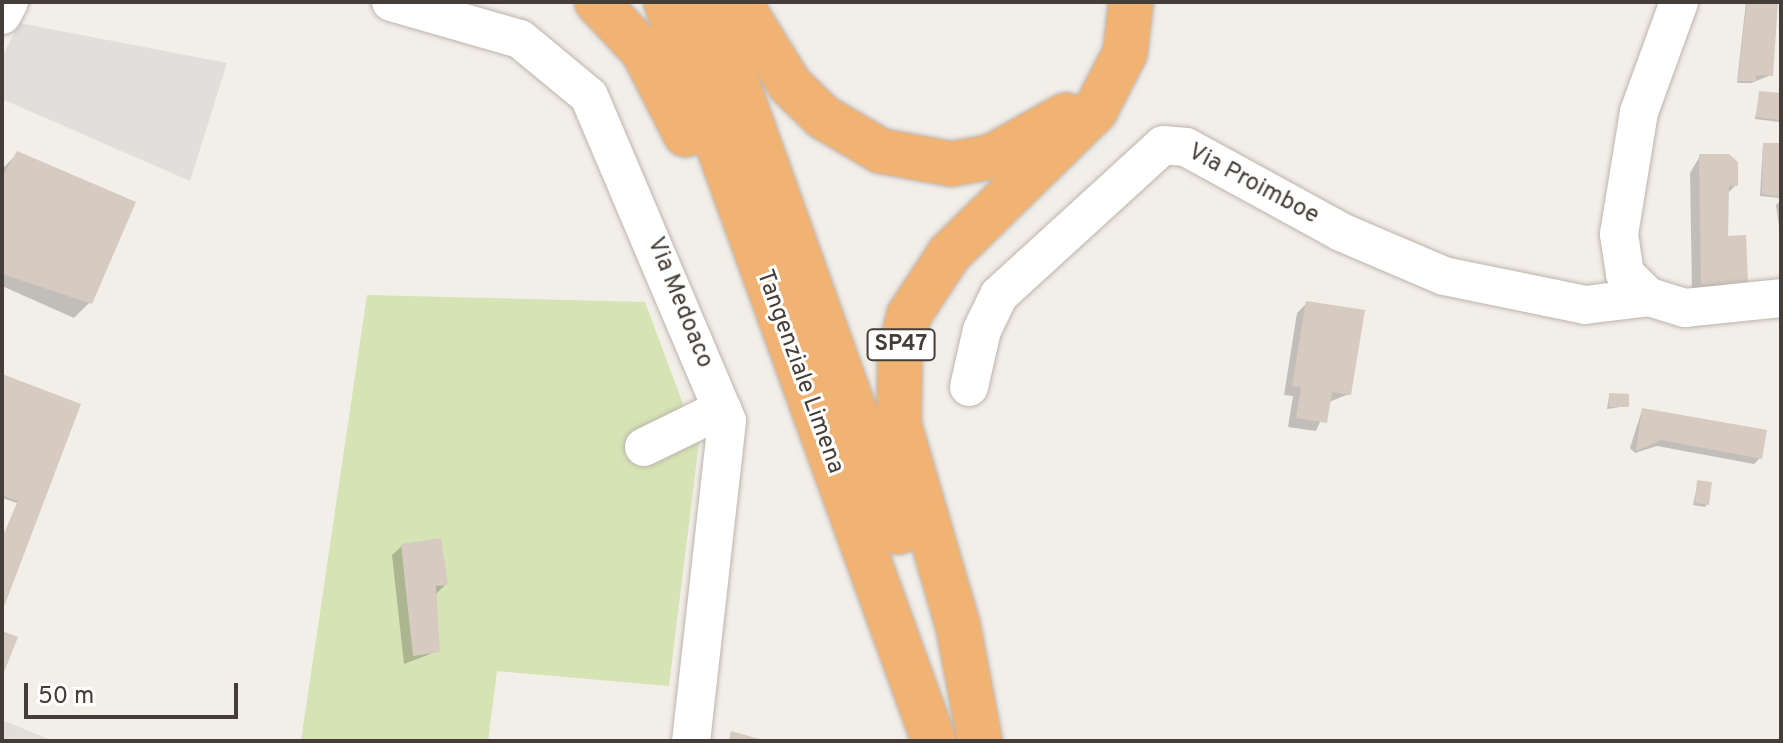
<!DOCTYPE html>
<html>
<head>
<meta charset="utf-8">
<style>
	body { margin:0 }
	#map { position:relative; width:1783px; height:743px; overflow:hidden; background:#f2eee8; font-family:Overpass,sans-serif }
	div>[style] { position:absolute }
	[style*='--x'] { left:calc(var(--x)*1px); top:calc(var(--y)*1px); width:calc(var(--w)*1px); rotate:calc(var(--a)*1deg) }
	.green>* { inset:0; background:#d6e3b4 }
	.parking>* { inset:0; background:#e1dedc }
	.shadow>* { inset:0; background:#0003 }
	.building>* { inset:0; background:#d6cac1 }
	.roads { filter:drop-shadow(0 0 2px #bdb4ab) drop-shadow(0 0 2px #bdb4ab) }
	.minor>* { height:38px; margin:-19px; padding:0 19px; transform-origin:19px; border-radius:19px; background:#fff }
	.highway>* { height:44px; margin:-22px; padding:0 22px; transform-origin:22px; border-radius:22px; background:#f1b374 }
	span { translate:-50% -50%; white-space:nowrap; text-align:center; line-height:1.15; -webkit-text-stroke:6px #fff; paint-order:stroke }
	.shield-label span { padding:2px 6px; background:#fff; border:2px solid; border-radius:6px; -webkit-text-stroke-width:0 }
	.shield-label { font-size:22px; color:#453d37; font-weight:700 }
	.street-label { font-size:24px; color:#453d37 }
	.frame { position:absolute; inset:0; border:4px solid #453d37; pointer-events:none }
	.scale { position:absolute; left:24px; top:683px; width:214px; height:36px; box-sizing:border-box; border:4px solid #453d37; border-top:0; padding-left:10px; font-size:24px; line-height:28px; white-space:nowrap; color:#453d37; -webkit-text-stroke:6px #fff; paint-order:stroke }
</style>
</head>
<body>
<div id="map">
	<div class="green">
		<div style="clip-path:polygon(367px 295px,645px 302px,684px 407px,671px 435px,679px 451px,699px 442px,669px 686px,497px 671px,488px 741px,301px 741px)"></div>
	</div>
	<div class="parking">
		<div style="clip-path:polygon(19px 23px,227px 63px,190px 181px,2px 99px,2px 57px)"></div>
		<div style="clip-path:polygon(2px 719px,2px 720px,53px 741px,2px 741px)"></div>
	</div>
	<div class="shadow">
		<div style="clip-path:polygon(1746px 2px,1776px 2px,1771px 75px,1751px 83px,1737px 83px)"></div>
		<div style="clip-path:polygon(1760px 93px,1781px 95px,1781px 122px,1755px 119px)"></div>
		<div style="clip-path:polygon(1763px 145px,1781px 145px,1781px 198px,1760px 196px)"></div>
		<div style="clip-path:polygon(18px 153px,90px 302px,74px 318px,2px 286px,2px 169px)"></div>
		<div style="clip-path:polygon(1700px 156px,1736px 185px,1727px 194px,1726px 238px,1746px 283px,1692px 293px,1690px 173px)"></div>
		<div style="clip-path:polygon(1781px 200px,1781px 240px,1776px 205px)"></div>
		<div style="clip-path:polygon(1307px 303px,1349px 394px,1329px 402px,1316px 431px,1288px 427px,1293px 396px,1284px 395px,1297px 313px)"></div>
		<div style="clip-path:polygon(2px 376px,79px 405px,2px 606px,2px 540px,17px 503px,2px 498px)"></div>
		<div style="clip-path:polygon(1609px 396px,1627px 406px,1607px 409px)"></div>
		<div style="clip-path:polygon(1642px 410px,1760px 458px,1754px 464px,1657px 446px,1635px 453px,1630px 448px)"></div>
		<div style="clip-path:polygon(1698px 482px,1707px 504px,1705px 507px,1693px 505px)"></div>
		<div style="clip-path:polygon(402px 546px,446px 584px,436px 594px,438px 651px,404px 664px,392px 555px)"></div>
	</div>
	<div class="building">
		<div style="clip-path:polygon(1747px 2px,1778px 2px,1773px 76px,1756px 75px,1756px 81px,1738px 81px)"></div>
		<div style="clip-path:polygon(1759px 91px,1781px 93px,1781px 120px,1756px 117px)"></div>
		<div style="clip-path:polygon(1763px 143px,1781px 143px,1781px 197px,1762px 194px)"></div>
		<div style="clip-path:polygon(17px 151px,136px 202px,92px 304px,2px 274px,2px 177px)"></div>
		<div style="clip-path:polygon(1699px 154px,1729px 154px,1738px 162px,1738px 186px,1729px 186px,1728px 236px,1746px 235px,1748px 283px,1701px 285px)"></div>
		<div style="clip-path:polygon(1306px 301px,1365px 310px,1351px 395px,1332px 392px,1327px 423px,1296px 418px,1301px 387px,1292px 386px)"></div>
		<div style="clip-path:polygon(2px 374px,81px 404px,2px 612px,2px 538px,18px 501px,2px 495px)"></div>
		<div style="clip-path:polygon(1609px 393px,1629px 394px,1629px 407px,1609px 407px)"></div>
		<div style="clip-path:polygon(1642px 408px,1767px 430px,1762px 459px,1661px 440px,1636px 451px)"></div>
		<div style="clip-path:polygon(1697px 480px,1712px 482px,1709px 505px,1695px 503px)"></div>
		<div style="clip-path:polygon(441px 538px,448px 585px,436px 586px,440px 652px,413px 656px,401px 544px)"></div>
		<div style="clip-path:polygon(2px 631px,18px 637px,2px 677px)"></div>
		<div style="clip-path:polygon(731px 731px,763px 740px,763px 741px,729px 741px)"></div>
	</div>
	<div class="roads">
		<div class="minor">
			<div style="--x:391;--y:2;--w:134;--a:16"></div>
			<div style="--x:520;--y:39;--w:89;--a:39.6"></div>
			<div style="--x:589;--y:96;--w:353;--a:67"></div>
			<div style="--x:727;--y:421;--w:322;--a:96.4"></div>
			<div style="--x:1679;--y:2;--w:117;--a:110"></div>
			<div style="--x:1639;--y:112;--w:124;--a:99.3"></div>
			<div style="--x:1619;--y:234;--w:40;--a:81.5"></div>
			<div style="--x:1625;--y:274;--w:33;--a:44"></div>
			<div style="--x:1649;--y:297;--w:38;--a:17"></div>
			<div style="--x:1685;--y:308;--w:97;--a:-5.9"></div>
			<div style="--x:2;--y:15;--w:15;--a:-62"></div>
			<div style="--x:969;--y:387;--w:58;--a:-77.2"></div>
			<div style="--x:982;--y:330;--w:39;--a:-64"></div>
			<div style="--x:999;--y:295;--w:222;--a:-42.4"></div>
			<div style="--x:1163;--y:145;--w:23;--a:5"></div>
			<div style="--x:1186;--y:147;--w:177;--a:28.7"></div>
			<div style="--x:1341;--y:232;--w:112;--a:23.1"></div>
			<div style="--x:1444;--y:276;--w:144;--a:11.6"></div>
			<div style="--x:1585;--y:305;--w:64;--a:-7.1"></div>
			<div style="--x:644;--y:447;--w:87;--a:-26"></div>
		</div>
		<div class="highway">
			<div style="--x:597;--y:2;--w:67;--a:46.8"></div>
			<div style="--x:643;--y:51;--w:94;--a:62.9"></div>
			<div style="--x:666;--y:2;--w:786;--a:70.07"></div>
			<div style="--x:708;--y:2;--w:563;--a:70.28"></div>
			<div style="--x:739;--y:2;--w:97;--a:58.4"></div>
			<div style="--x:790;--y:85;--w:46;--a:44.1"></div>
			<div style="--x:823;--y:117;--w:67;--a:30.4"></div>
			<div style="--x:881;--y:151;--w:71;--a:10.5"></div>
			<div style="--x:951;--y:164;--w:41;--a:-9.9"></div>
			<div style="--x:991;--y:157;--w:86;--a:-29.2"></div>
			<div style="--x:980;--y:741;--w:117;--a:-100.8"></div>
			<div style="--x:958;--y:626;--w:210;--a:-106.3"></div>
			<div style="--x:899;--y:424;--w:73;--a:-89.2"></div>
			<div style="--x:900;--y:351;--w:37;--a:-76"></div>
			<div style="--x:909;--y:315;--w:73;--a:-56.7"></div>
			<div style="--x:949;--y:254;--w:204;--a:-44.4"></div>
			<div style="--x:1095;--y:111;--w:65;--a:-62.7"></div>
			<div style="--x:1125;--y:53;--w:51;--a:-83.3"></div>
		</div>
	</div>
	<div class="shield-label">
		<span style="left:901px;top:345px">SP47</span>
	</div>
	<div class="street-label">
		<span style="left:1253px;top:185px;rotate:28deg">Via Proimboe</span>
		<span style="left:679px;top:303px;rotate:68deg">Via Medoaco</span>
		<span style="left:799px;top:372px;rotate:70deg">Tangenziale Limena</span>
	</div>
	<div class="frame"></div>
	<div class="scale">50 m</div>
</div>
</body>
</html>
